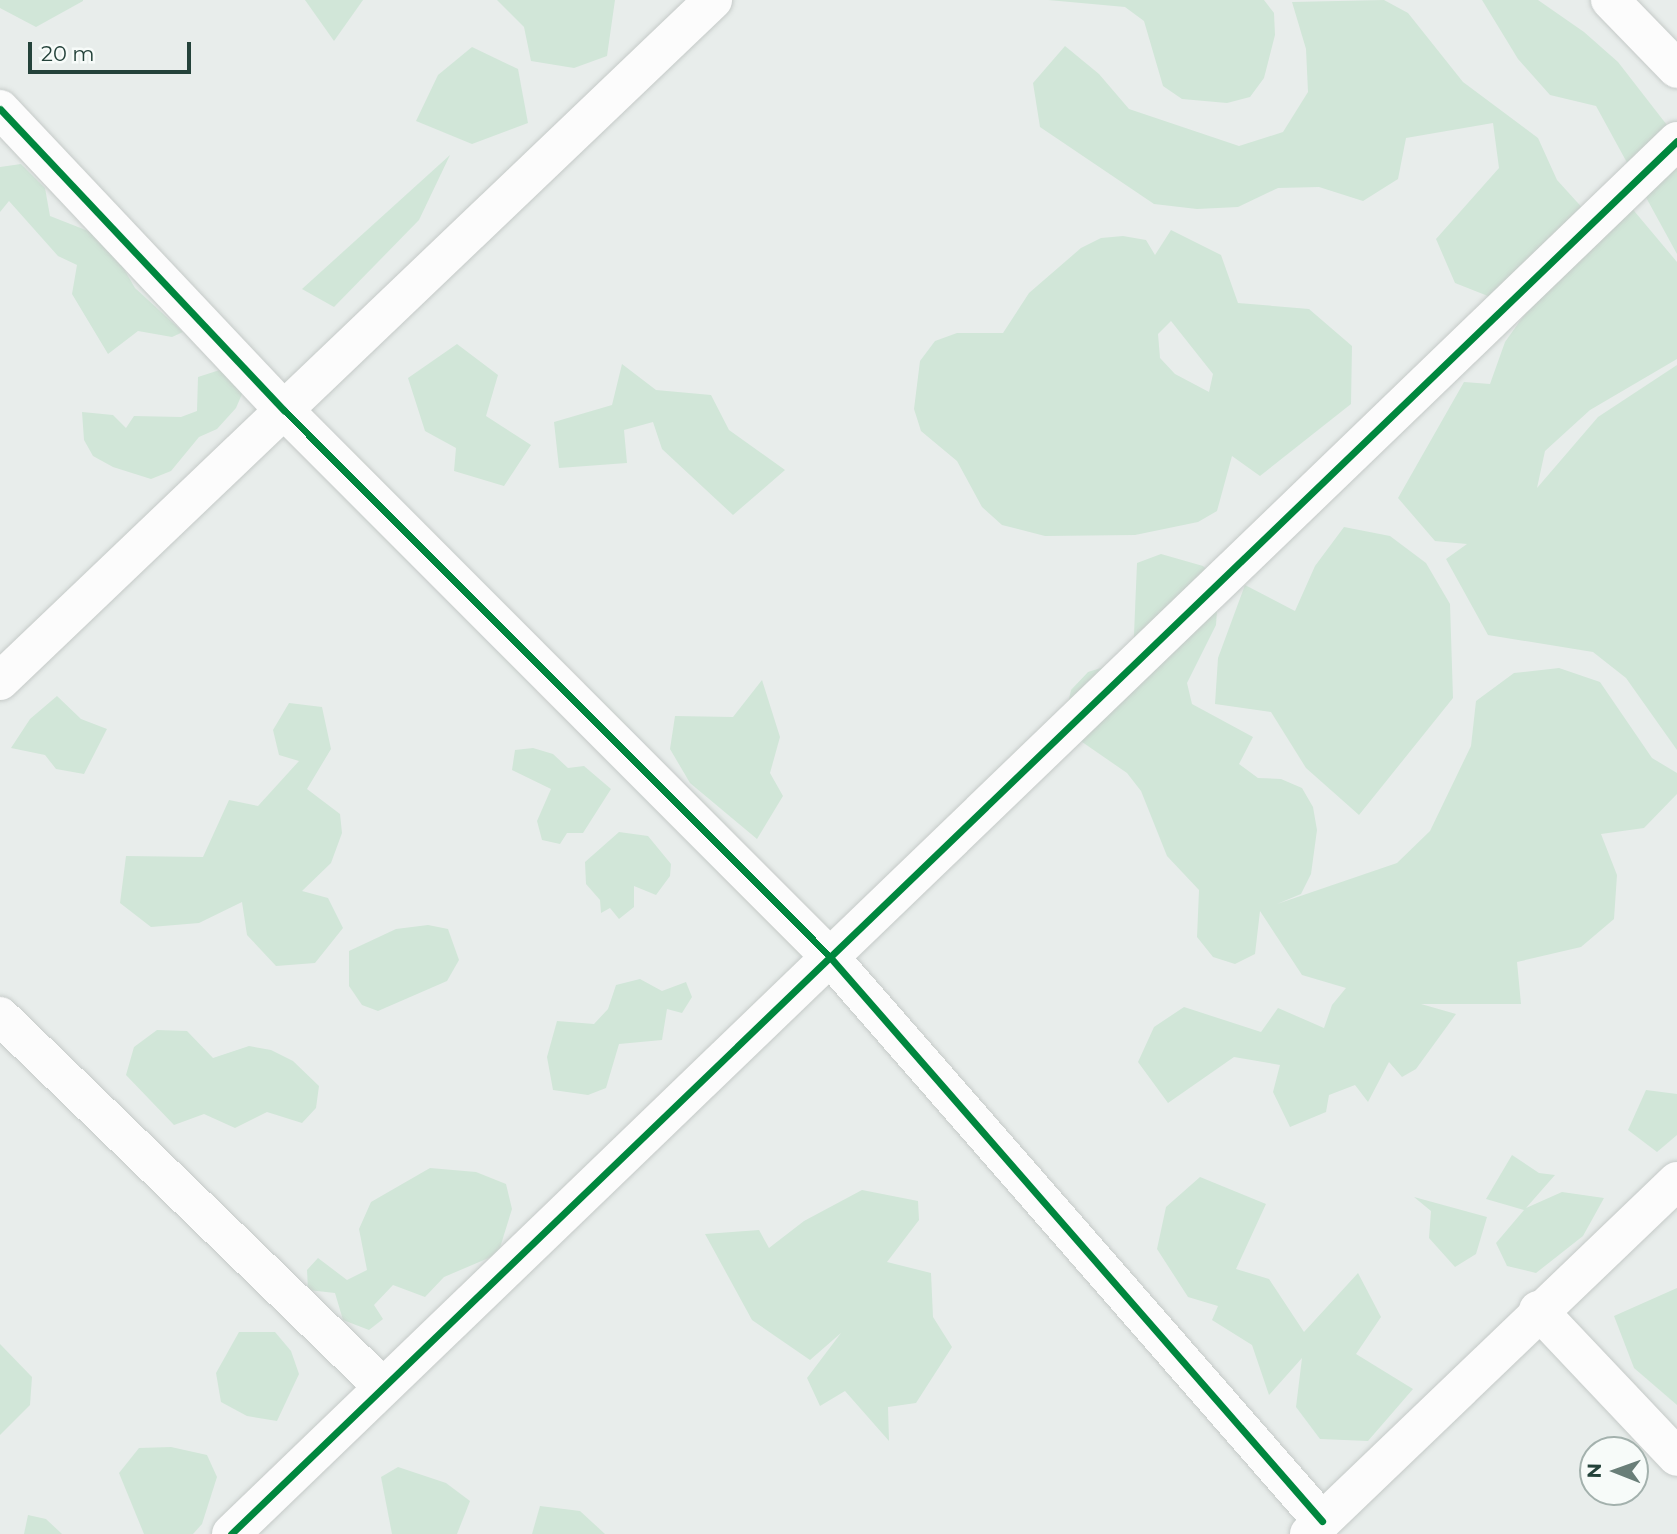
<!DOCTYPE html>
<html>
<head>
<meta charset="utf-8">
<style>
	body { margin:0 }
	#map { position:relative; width:1677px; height:1534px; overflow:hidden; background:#e8edeb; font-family:Montserrat,sans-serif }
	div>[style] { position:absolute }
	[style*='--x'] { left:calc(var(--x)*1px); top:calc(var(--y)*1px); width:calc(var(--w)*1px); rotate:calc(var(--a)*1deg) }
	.green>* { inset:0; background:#d1e6d8 }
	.roads { filter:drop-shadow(0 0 2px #c5cac8) drop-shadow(0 0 2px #c5cac8) }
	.minor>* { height:38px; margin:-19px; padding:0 19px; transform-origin:19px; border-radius:19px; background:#fcfcfc }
	.cycleway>* { height:7px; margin:-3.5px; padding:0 3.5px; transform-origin:3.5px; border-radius:3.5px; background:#00873e }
	span { translate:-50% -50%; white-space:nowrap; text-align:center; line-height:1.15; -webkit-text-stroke:7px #f7fbf9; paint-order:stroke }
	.north { position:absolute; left:1579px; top:1436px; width:70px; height:70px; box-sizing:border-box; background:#f7fbf9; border:2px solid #a3b1ad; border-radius:50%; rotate:271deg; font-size:19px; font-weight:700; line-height:28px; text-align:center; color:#24423a }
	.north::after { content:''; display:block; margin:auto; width:24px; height:32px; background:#697e78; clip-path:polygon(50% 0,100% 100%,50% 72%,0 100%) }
	.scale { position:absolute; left:28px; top:42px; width:163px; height:32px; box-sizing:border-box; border:4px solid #24423a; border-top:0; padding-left:9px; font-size:21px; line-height:24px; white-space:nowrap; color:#24423a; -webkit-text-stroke:5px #f7fbf9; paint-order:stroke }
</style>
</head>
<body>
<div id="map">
	<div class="green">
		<div style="clip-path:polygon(0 0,83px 0,83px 1px,36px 27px,0 8px)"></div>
		<div style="clip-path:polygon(305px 0,363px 0,334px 41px)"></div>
		<div style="clip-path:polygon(497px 0,615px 0,607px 56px,574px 68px,531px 61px,524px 27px)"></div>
		<div style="clip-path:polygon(1048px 0,1264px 0,1274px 13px,1275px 35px,1264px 78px,1250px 97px,1227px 103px,1182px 99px,1163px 86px,1144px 21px,1125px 7px)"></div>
		<div style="clip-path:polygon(1384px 0,1408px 13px,1463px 82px,1538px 138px,1557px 180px,1587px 213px,1630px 206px,1677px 262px,1677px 359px,1590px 410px,1545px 451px,1537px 488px,1598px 417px,1677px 365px,1677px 750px,1626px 678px,1593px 652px,1488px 635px,1446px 559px,1467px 544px,1435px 541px,1398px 498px,1464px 382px,1490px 384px,1505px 342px,1542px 290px,1498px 300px,1455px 283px,1436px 239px,1499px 168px,1493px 123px,1406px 138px,1398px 179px,1363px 201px,1319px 187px,1278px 188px,1238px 207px,1197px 209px,1154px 204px,1040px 127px,1033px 83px,1065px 46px,1099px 74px,1129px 109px,1239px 146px,1283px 132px,1308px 92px,1306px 49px,1292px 2px)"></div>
		<div style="clip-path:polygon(1482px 0,1538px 0,1584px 32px,1618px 62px,1677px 138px,1677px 254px,1596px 106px,1550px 95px,1518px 59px)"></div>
		<div style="clip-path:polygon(472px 47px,518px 69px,528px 123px,472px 144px,416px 121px,438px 75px)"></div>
		<div style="clip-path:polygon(450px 155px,419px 220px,334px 307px,302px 289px)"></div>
		<div style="clip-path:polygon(21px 164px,45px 188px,50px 216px,106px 238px,135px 288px,183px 332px,172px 337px,138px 331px,108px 354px,72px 294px,77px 265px,58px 256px,9px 201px,0 212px,0 167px)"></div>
		<div style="clip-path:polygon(evenodd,1171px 230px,1221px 255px,1238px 303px,1309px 309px,1352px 346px,1351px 404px,1260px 476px,1232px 456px,1217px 511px,1198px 522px,1135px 535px,1045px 536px,1002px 525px,982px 507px,957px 461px,921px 431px,914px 409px,920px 361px,935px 341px,957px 333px,1003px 333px,1029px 293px,1081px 248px,1101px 238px,1123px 236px,1146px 240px,1155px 255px,1171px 230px,1171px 321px,1213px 374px,1209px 392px,1175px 374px,1160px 358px,1158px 334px,1171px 321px)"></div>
		<div style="clip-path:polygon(457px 344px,498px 375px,486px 416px,531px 445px,504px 486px,454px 471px,456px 448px,425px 431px,408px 378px)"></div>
		<div style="clip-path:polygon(622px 364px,656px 390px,711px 395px,729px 430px,785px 470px,733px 515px,662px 449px,653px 422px,624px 430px,627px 463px,559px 468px,554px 422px,612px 405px)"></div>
		<div style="clip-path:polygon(229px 367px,245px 387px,236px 408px,217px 429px,199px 437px,171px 471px,151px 479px,113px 467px,93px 456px,84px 440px,82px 412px,113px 415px,126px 428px,134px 416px,181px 417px,197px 411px,198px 377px)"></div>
		<div style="clip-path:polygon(1344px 527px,1390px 536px,1426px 563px,1450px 604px,1453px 698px,1359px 815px,1306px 768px,1271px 712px,1215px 704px,1218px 658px,1245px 585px,1295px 611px,1315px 566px)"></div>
		<div style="clip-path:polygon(1161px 554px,1203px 566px,1219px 582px,1216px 625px,1187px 683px,1192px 704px,1253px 737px,1239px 764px,1258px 778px,1281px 779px,1302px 788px,1313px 807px,1317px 830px,1311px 874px,1301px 894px,1277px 904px,1397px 863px,1430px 831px,1471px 746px,1476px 701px,1514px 673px,1559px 668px,1600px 682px,1652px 758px,1677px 773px,1677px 794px,1644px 828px,1601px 834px,1617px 875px,1614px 919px,1581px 947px,1517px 962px,1521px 1004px,1421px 1004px,1456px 1014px,1416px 1069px,1402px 1077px,1389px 1062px,1368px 1102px,1355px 1085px,1329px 1095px,1326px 1112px,1290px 1127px,1273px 1092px,1280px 1065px,1234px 1057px,1168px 1103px,1138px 1062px,1154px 1027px,1184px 1007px,1261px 1032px,1278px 1008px,1324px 1028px,1332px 1005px,1346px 988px,1302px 975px,1260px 911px,1255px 954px,1235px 964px,1213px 957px,1197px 937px,1199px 890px,1167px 856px,1141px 791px,1127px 773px,1072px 735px,1066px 712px,1071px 690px,1088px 672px,1133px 658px,1137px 563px)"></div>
		<div style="clip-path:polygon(762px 680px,780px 737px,770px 773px,783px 796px,757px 839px,690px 783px,670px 749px,675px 716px,733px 717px)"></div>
		<div style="clip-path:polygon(57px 696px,81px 719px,107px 729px,84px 774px,56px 769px,45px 755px,11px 748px,30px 719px)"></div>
		<div style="clip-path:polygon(289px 703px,322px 707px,331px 749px,307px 789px,340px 814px,342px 833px,331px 863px,302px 891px,328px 898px,343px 928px,315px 963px,276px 966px,247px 935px,242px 902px,199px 923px,151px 927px,120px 903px,126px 856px,203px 857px,229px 800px,258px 806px,299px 761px,279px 755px,273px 730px)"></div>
		<div style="clip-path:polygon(533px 748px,553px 754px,568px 768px,584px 766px,611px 789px,583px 833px,567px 833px,560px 844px,542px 840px,537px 821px,551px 789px,512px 770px,515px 750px)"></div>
		<div style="clip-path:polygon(619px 832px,648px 836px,671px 864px,670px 876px,656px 895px,634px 886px,634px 907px,619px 919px,610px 908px,601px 913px,600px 900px,586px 884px,585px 862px)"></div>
		<div style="clip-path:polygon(428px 925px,448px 929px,459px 960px,447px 981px,378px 1011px,362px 1005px,349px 986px,349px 951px,396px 929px)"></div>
		<div style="clip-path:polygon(640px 979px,662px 991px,686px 982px,692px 997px,682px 1013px,667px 1009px,662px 1040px,619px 1044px,606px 1088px,588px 1095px,553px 1090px,547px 1057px,557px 1021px,594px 1024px,608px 1009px,616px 985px)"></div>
		<div style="clip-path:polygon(157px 1030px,187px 1031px,213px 1058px,249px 1046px,271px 1050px,293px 1061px,319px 1086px,316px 1108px,302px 1123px,267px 1112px,235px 1128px,204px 1114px,174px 1125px,126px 1075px,134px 1047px)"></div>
		<div style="clip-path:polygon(1646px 1090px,1677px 1094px,1677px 1135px,1657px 1152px,1628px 1130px)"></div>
		<div style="clip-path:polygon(1512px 1155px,1539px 1173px,1555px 1175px,1526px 1208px,1562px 1192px,1604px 1198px,1583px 1236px,1536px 1273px,1507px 1266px,1496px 1243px,1524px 1210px,1486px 1199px)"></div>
		<div style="clip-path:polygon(430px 1168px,476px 1172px,506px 1184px,512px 1209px,498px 1254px,444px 1277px,425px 1297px,393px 1285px,374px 1305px,383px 1319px,369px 1330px,343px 1320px,335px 1293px,308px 1290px,307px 1270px,318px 1258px,347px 1280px,367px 1270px,359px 1229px,371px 1202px)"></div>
		<div style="clip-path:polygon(1200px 1177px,1266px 1204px,1236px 1269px,1269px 1279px,1304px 1332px,1358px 1273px,1381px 1317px,1356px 1354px,1413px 1389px,1368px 1441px,1320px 1439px,1296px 1407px,1302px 1358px,1269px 1395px,1252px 1345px,1212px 1320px,1218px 1306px,1188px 1297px,1157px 1249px,1166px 1207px)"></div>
		<div style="clip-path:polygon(862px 1190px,918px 1201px,919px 1220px,887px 1262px,931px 1273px,933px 1317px,952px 1347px,916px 1403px,888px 1407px,889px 1441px,845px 1391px,820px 1406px,807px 1378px,841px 1333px,810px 1360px,752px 1320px,705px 1234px,759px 1230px,769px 1248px,804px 1221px)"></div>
		<div style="clip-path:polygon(1414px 1197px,1487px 1217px,1476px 1254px,1455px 1267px,1429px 1238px,1431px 1211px)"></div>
		<div style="clip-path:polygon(1677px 1288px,1677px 1405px,1634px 1368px,1614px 1316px)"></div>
		<div style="clip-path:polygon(239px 1332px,275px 1332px,291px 1351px,299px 1374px,277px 1421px,247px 1416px,221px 1402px,216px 1373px)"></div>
		<div style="clip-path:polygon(0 1344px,32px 1377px,30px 1405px,0 1435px)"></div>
		<div style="clip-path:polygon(171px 1447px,207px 1455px,217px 1477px,202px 1524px,193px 1534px,144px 1534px,119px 1473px,139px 1448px)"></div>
		<div style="clip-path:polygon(398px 1467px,446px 1483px,470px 1501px,457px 1534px,392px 1534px,381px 1477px)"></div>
		<div style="clip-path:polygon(540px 1506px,580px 1511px,605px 1534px,532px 1534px)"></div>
		<div style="clip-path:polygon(28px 1515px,46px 1519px,62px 1534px,24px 1534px)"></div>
	</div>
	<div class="roads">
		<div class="minor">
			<div style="--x:1610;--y:0;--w:96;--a:45.8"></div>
			<div style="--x:0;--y:109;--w:414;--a:46.7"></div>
			<div style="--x:284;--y:410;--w:771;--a:45.05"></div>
			<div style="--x:829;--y:956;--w:750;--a:48.89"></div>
			<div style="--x:0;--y:681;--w:986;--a:-43.68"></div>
			<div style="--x:0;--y:1016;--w:533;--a:44.09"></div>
			<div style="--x:1538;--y:1310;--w:202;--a:46.6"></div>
			<div style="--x:231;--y:1534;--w:2008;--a:-43.93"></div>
			<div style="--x:1309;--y:1534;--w:510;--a:-43.81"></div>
		</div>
	</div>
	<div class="cycleway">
		<div style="--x:0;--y:109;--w:414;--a:46.7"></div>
		<div style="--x:284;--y:410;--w:771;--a:45.05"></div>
		<div style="--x:829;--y:956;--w:750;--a:48.89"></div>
		<div style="--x:231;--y:1534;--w:2008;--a:-43.93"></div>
	</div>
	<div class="north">N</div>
	<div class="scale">20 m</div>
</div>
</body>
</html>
